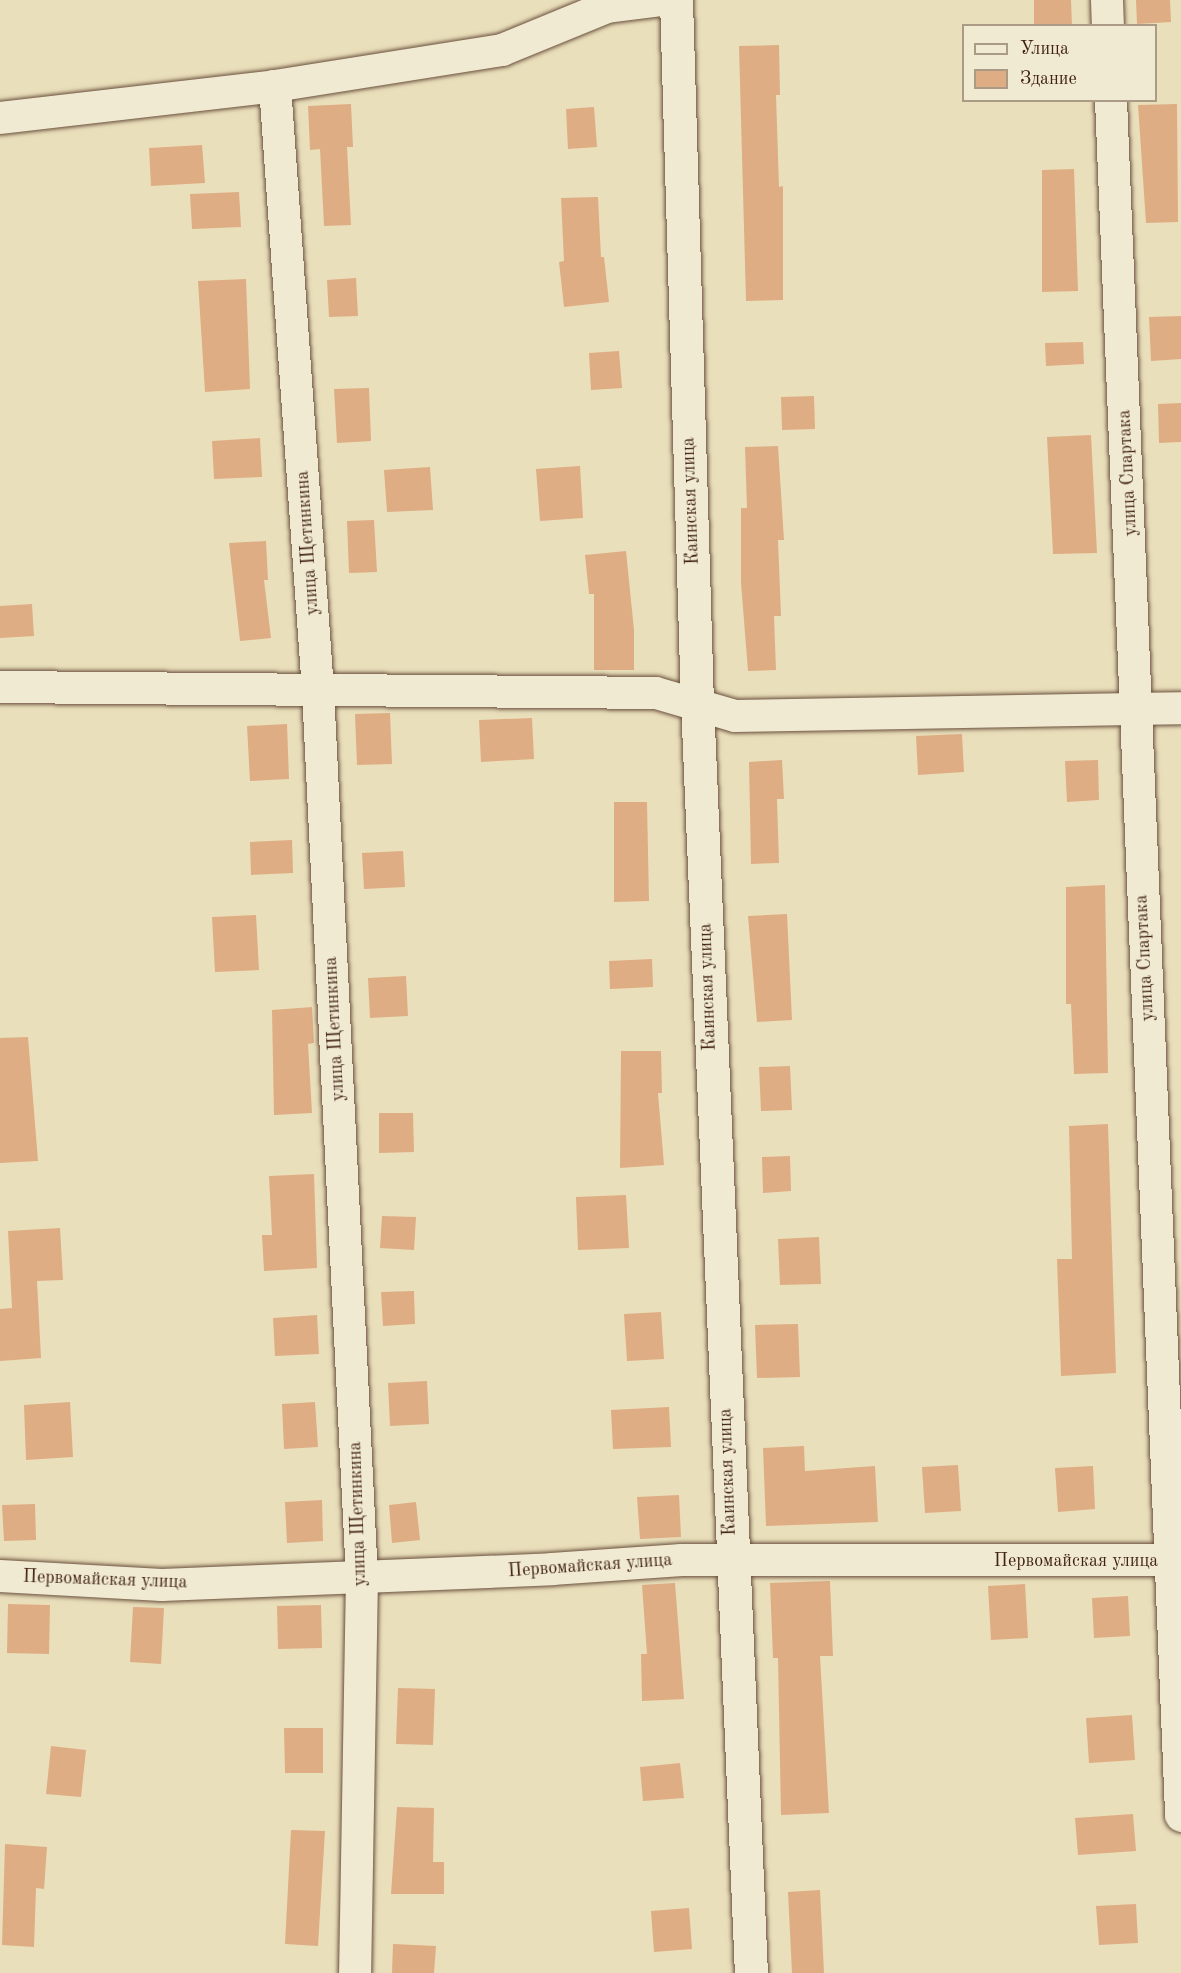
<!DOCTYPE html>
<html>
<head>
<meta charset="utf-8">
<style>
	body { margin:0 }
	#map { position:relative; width:1181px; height:1973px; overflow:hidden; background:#eadfbb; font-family:"Old Standard TT",serif }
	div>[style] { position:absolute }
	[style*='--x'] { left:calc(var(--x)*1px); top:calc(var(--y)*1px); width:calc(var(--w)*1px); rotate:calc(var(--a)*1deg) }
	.building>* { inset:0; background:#dfad84 }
	.roads { filter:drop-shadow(0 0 2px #6a503d) drop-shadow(0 0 2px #6a503d) }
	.minor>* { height:32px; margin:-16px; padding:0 16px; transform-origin:16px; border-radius:16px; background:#f1ead3 }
	.secondary>* { height:33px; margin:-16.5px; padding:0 16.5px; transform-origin:16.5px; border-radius:16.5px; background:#f1ead3 }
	span { translate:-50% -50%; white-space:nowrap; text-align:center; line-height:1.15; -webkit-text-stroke:6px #f1ead3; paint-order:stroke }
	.street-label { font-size:18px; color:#402113 }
	.legend { position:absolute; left:962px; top:24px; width:195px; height:78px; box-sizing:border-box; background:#f1ead3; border:2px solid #aa9a86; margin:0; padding:8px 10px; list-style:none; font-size:18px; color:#402113 }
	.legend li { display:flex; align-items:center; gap:12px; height:30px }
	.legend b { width:30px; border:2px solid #aa9a86 }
</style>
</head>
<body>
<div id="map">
	<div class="building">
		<div style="clip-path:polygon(1034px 0,1071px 0,1072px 26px,1034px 26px)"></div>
		<div style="clip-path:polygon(1136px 0,1170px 0,1171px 22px,1137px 24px)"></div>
		<div style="clip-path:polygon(779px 45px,780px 95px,776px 95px,779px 187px,783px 186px,783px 300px,746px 301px,739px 46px)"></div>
		<div style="clip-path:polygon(351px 104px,353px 147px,347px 147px,351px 225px,324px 226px,320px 149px,310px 150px,308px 106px)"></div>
		<div style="clip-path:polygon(1177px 104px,1178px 222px,1146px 223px,1138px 105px)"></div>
		<div style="clip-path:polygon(594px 107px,597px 147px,568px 149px,566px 109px)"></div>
		<div style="clip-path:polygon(202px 145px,205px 183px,151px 186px,149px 148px)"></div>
		<div style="clip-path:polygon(1074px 169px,1078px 291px,1042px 292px,1042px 170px)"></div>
		<div style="clip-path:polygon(239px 192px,241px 227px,192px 229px,190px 194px)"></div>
		<div style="clip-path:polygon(598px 197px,601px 257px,604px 257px,609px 302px,564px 307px,559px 262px,564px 261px,561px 198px)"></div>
		<div style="clip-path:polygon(356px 278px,358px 316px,329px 317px,327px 280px)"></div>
		<div style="clip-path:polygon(246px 279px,250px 389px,205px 392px,198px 281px)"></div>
		<div style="clip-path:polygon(1181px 316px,1181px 359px,1151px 361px,1149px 317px)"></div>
		<div style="clip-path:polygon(1083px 342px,1084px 364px,1046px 366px,1045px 343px)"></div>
		<div style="clip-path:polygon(619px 351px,622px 388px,591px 390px,589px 353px)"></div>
		<div style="clip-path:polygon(369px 388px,371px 441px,337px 443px,334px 389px)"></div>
		<div style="clip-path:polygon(814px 396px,815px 429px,782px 430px,781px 397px)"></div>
		<div style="clip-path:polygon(1181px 403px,1181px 442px,1159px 443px,1158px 404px)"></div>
		<div style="clip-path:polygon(1091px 435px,1097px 553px,1053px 554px,1047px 437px)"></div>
		<div style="clip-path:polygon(260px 438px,262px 477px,214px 479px,212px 441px)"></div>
		<div style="clip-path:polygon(778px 446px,784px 540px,778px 540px,781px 616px,774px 616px,776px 670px,748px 671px,741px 583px,741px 508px,747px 508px,745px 447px)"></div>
		<div style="clip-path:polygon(580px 466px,583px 518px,540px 521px,536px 469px)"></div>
		<div style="clip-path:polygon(430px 467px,433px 510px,387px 512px,384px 470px)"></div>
		<div style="clip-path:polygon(374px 520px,377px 572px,349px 573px,347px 521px)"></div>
		<div style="clip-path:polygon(266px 541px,268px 580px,264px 580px,271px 638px,240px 641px,229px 543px)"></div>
		<div style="clip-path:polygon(626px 551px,634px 630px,634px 670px,594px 670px,594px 594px,589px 594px,585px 555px)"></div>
		<div style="clip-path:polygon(32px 604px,34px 636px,0 638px,0 606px)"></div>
		<div style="clip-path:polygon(390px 713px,392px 764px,357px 765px,355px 714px)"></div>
		<div style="clip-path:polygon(532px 718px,534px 759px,481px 762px,479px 720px)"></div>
		<div style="clip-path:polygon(287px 724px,289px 779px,250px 781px,247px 726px)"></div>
		<div style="clip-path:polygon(962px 734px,964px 772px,918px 775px,916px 736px)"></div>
		<div style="clip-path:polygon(782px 760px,784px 799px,777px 799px,779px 863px,751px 864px,749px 762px)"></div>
		<div style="clip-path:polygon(1098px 760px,1099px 800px,1067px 802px,1065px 761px)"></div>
		<div style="clip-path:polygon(614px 802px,647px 802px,649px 901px,614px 902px)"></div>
		<div style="clip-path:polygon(292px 840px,293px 873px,251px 875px,250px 842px)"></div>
		<div style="clip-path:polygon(403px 851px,405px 887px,364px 889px,362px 853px)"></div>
		<div style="clip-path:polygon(1105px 885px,1108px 1073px,1074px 1074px,1071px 1004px,1066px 1004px,1066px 887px)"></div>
		<div style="clip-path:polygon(787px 914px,792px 1020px,757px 1022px,748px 916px)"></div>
		<div style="clip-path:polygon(256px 915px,259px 970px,215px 972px,212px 917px)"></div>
		<div style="clip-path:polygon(652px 959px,653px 987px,610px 989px,609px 961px)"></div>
		<div style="clip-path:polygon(406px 976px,408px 1016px,370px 1018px,368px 978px)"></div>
		<div style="clip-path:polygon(312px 1007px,314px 1043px,308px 1044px,312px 1113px,274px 1115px,272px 1010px)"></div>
		<div style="clip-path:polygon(28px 1037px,38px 1161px,0 1163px,0 1038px)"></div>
		<div style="clip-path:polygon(621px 1051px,661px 1051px,662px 1093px,658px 1093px,664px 1165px,620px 1168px)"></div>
		<div style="clip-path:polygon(790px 1066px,792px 1110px,761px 1111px,759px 1067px)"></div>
		<div style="clip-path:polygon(379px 1113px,413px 1113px,414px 1152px,379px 1153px)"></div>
		<div style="clip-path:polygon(1108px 1124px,1116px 1373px,1061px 1376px,1057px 1259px,1072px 1259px,1069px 1126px)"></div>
		<div style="clip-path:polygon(790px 1156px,791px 1191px,763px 1193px,762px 1157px)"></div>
		<div style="clip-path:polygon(314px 1174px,317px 1268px,264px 1271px,262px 1235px,272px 1235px,269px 1176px)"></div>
		<div style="clip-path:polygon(626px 1195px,629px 1248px,578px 1250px,576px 1197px)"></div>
		<div style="clip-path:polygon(382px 1216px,416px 1217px,414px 1250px,380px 1248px)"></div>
		<div style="clip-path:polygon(60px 1228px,63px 1280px,37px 1281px,41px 1358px,0 1361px,0 1309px,12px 1308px,8px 1231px)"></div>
		<div style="clip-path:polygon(819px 1237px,821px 1284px,780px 1285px,778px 1239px)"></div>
		<div style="clip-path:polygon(414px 1291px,415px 1324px,383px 1326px,381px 1292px)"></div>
		<div style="clip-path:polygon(661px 1312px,664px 1359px,627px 1361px,624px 1314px)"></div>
		<div style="clip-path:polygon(317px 1315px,319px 1354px,275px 1356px,273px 1318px)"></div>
		<div style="clip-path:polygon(798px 1324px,800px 1377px,757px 1378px,755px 1325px)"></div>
		<div style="clip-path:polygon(427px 1381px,429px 1424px,390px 1426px,388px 1383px)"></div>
		<div style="clip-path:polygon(70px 1402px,73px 1457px,26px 1460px,24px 1405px)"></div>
		<div style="clip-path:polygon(315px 1402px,318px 1447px,284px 1449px,282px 1404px)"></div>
		<div style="clip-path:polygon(669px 1407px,671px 1447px,613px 1449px,611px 1410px)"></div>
		<div style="clip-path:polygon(804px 1446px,805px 1471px,875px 1466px,878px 1522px,766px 1526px,763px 1448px)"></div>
		<div style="clip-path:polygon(958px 1465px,961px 1511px,925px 1513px,922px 1467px)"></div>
		<div style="clip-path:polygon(1093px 1466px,1095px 1509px,1058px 1512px,1055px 1468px)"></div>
		<div style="clip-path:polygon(679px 1495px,681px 1537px,640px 1539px,637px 1497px)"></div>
		<div style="clip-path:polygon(322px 1500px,323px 1541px,287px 1543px,285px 1502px)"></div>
		<div style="clip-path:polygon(416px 1502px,420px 1540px,392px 1543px,389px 1505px)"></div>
		<div style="clip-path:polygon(35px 1504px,36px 1540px,4px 1541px,2px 1505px)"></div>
		<div style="clip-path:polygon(830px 1581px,833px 1656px,820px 1656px,829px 1813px,781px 1815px,778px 1658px,773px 1658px,770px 1583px)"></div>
		<div style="clip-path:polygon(675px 1583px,684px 1699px,642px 1701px,641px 1654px,647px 1654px,642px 1585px)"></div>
		<div style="clip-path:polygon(1025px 1584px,1028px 1638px,991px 1640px,988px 1586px)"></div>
		<div style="clip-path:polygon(1128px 1596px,1130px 1636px,1094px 1638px,1092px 1598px)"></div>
		<div style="clip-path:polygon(8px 1604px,50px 1605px,49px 1654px,7px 1653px)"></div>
		<div style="clip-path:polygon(321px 1605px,322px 1648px,278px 1649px,277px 1606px)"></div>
		<div style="clip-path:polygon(133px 1607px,164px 1608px,161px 1664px,130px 1662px)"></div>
		<div style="clip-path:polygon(398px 1688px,435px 1689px,433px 1745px,396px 1744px)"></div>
		<div style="clip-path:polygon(1132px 1715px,1135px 1760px,1089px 1763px,1086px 1718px)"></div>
		<div style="clip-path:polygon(284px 1728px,323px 1728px,323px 1773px,285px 1773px)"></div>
		<div style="clip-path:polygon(51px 1746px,86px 1750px,81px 1797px,46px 1794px)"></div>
		<div style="clip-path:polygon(680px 1763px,684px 1798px,643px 1801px,640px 1767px)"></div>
		<div style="clip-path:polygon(397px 1807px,434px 1808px,433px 1862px,444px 1862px,444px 1894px,391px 1894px)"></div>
		<div style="clip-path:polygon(1133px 1814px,1136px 1851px,1078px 1855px,1075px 1818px)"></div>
		<div style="clip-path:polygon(291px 1830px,325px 1831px,318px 1946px,285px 1944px)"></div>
		<div style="clip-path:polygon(5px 1844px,47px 1847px,44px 1889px,36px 1888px,34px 1947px,2px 1945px)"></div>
		<div style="clip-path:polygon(820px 1890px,824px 1973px,792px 1973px,788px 1892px)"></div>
		<div style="clip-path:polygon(1136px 1904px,1138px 1943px,1099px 1945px,1096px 1906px)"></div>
		<div style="clip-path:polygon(689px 1908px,692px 1949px,654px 1952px,651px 1911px)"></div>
		<div style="clip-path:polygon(393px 1944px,436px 1946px,434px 1973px,392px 1973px)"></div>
	</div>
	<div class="roads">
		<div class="minor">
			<div style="--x:1107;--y:0;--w:26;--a:88"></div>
			<div style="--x:275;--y:86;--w:607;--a:85.93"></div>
			<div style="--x:318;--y:691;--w:887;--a:87.16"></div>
			<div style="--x:362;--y:1577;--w:396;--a:91"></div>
			<div style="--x:1111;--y:100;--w:1717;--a:87.66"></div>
			<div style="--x:0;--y:118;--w:277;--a:-6.6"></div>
			<div style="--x:275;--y:86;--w:230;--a:-9"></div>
			<div style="--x:502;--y:50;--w:113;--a:-22.3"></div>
			<div style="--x:607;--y:7;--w:54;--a:-7.4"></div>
			<div style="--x:0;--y:687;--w:656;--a:0.52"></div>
			<div style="--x:656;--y:693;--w:82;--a:16.2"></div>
			<div style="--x:735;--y:716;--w:446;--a:-1"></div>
			<div style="--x:0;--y:1576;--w:162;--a:3.2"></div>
			<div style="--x:162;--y:1585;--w:390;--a:-2.3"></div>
			<div style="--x:552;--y:1569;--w:130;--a:-4"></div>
			<div style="--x:682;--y:1560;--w:499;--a:0"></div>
		</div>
		<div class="secondary">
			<div style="--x:676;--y:0;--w:702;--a:88.29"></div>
			<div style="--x:697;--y:702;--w:1272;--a:87.57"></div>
		</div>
	</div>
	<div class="street-label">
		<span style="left:1128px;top:473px;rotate:-93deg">улица Спартака</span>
		<span style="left:691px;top:501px;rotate:-92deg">Каинская улица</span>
		<span style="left:308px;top:543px;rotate:-94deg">улица Щетинкина</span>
		<span style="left:1145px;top:958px;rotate:-93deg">улица Спартака</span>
		<span style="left:708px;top:987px;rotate:-92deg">Каинская улица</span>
		<span style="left:335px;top:1029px;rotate:-93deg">улица Щетинкина</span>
		<span style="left:728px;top:1472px;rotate:-92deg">Каинская улица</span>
		<span style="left:358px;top:1514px;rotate:-92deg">улица Щетинкина</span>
		<span style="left:1076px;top:1561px">Первомайская улица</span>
		<span style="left:590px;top:1566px;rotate:-4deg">Первомайская улица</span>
		<span style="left:105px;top:1580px;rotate:2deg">Первомайская улица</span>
	</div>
	<ul class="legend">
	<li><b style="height:8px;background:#f1ead3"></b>Улица</li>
	<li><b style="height:16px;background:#dfad84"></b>Здание</li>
	</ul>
</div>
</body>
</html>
